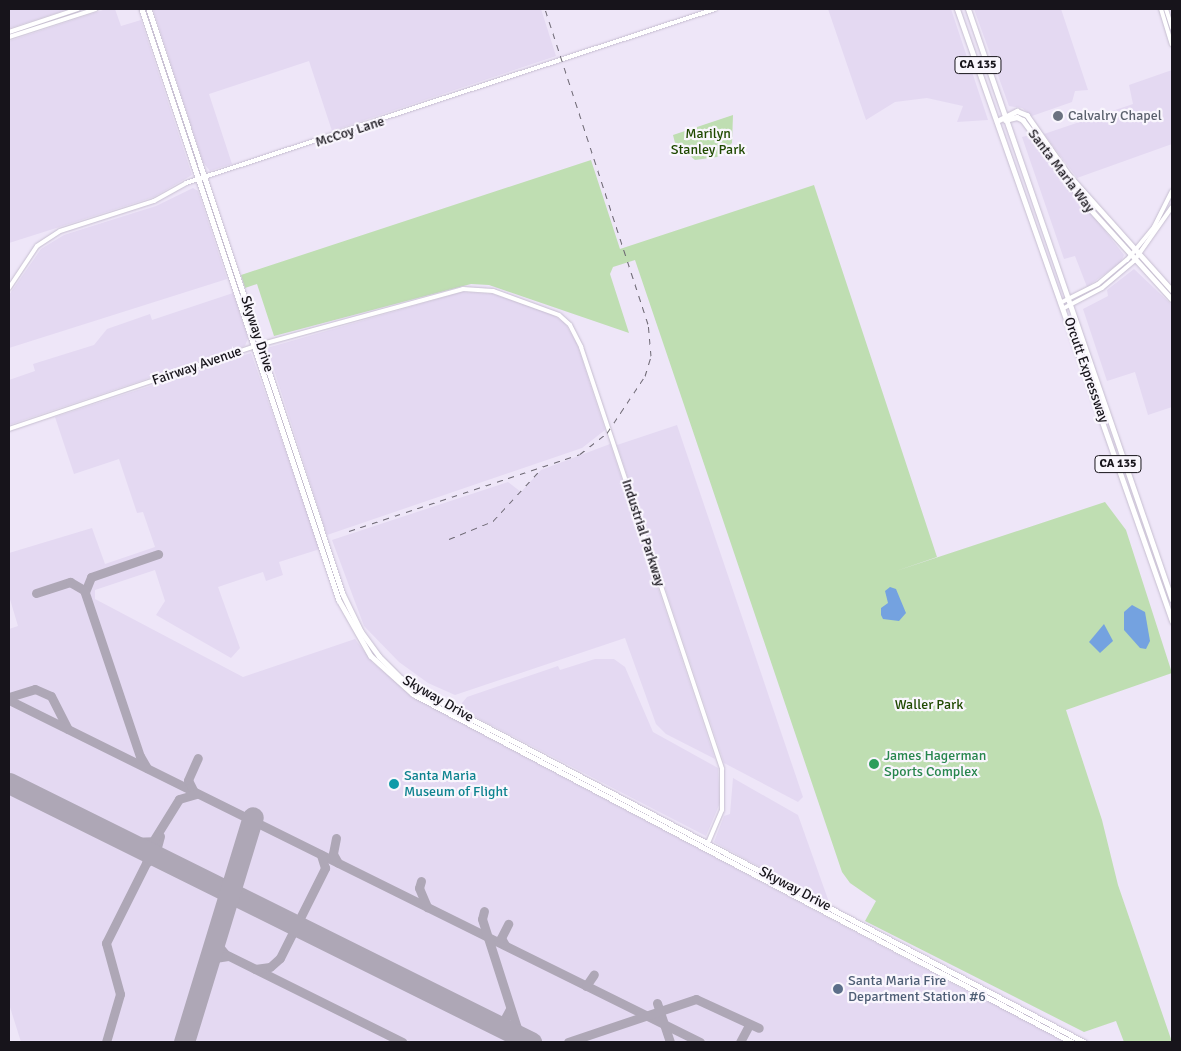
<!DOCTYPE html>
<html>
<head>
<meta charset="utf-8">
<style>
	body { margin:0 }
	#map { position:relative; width:1181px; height:1051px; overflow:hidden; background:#eee6f8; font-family:Signika,sans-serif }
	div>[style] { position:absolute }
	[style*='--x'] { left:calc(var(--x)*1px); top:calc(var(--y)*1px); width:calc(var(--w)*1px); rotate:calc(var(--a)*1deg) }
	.built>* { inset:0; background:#e4d9f2 }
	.green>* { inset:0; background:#bfdeb2 }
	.water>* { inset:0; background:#74a2e0 }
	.taxiway>* { height:9px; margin:-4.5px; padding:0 4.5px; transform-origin:4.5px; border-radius:4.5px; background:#aea7b6 }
	.runway>* { height:21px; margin:-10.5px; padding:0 10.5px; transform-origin:10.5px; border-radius:10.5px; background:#aea7b6 }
	.roads { filter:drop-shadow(0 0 1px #c6bed0) drop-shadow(0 0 1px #c6bed0) }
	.tertiary>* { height:4px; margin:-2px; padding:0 2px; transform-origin:2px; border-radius:2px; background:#fff }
	.secondary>* { height:4.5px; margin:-2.25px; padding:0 2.25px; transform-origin:2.25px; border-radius:2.25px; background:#fff }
	.trunk>* { height:5px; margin:-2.5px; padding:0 2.5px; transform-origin:2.5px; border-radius:2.5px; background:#fff }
	.rail>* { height:1px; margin-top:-0.5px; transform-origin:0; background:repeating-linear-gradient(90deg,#6d6873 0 6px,transparent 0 12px) }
	.dots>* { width:14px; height:14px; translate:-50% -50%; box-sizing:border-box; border:2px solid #f9f6fd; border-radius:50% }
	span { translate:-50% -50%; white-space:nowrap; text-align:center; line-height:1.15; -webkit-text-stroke:4.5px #f9f6fd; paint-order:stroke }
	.shield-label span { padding:1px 4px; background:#f9f6fd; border:1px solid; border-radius:4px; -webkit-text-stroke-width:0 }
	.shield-label { font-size:12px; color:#17141b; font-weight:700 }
	.worship-label { font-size:14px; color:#5b616d }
	.left { translate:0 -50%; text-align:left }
	.street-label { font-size:14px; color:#17141b }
	.park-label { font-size:14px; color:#1f4900 }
	.leisure-label { font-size:14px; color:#27864d }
	.culture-label { font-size:14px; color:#0d838f }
	.service-label { font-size:14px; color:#4e5e75 }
	.frame { position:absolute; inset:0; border:10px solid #17141b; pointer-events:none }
</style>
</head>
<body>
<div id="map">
	<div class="built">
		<div style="clip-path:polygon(9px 9px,69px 9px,10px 28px)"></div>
		<div style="clip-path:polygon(106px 9px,115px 9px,121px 26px,141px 20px,192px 175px,154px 197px,9px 243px,9px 41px)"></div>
		<div style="clip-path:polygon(153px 9px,541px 9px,556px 56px,332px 131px,309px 61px,209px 94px,232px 164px,210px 171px,203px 162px)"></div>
		<div style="clip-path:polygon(828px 9px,951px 9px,988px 120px,957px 122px,963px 106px,927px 98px,895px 102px,866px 120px)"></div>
		<div style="clip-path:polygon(974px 9px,1061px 9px,1088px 90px,1075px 91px,1072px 102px,1032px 116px,1022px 108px,1009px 106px)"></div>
		<div style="clip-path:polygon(1172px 70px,1172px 144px,1077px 178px,1044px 134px,1133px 104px,1129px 85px)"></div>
		<div style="clip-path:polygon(1030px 135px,1124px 255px,1121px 262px,1087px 287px,1075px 256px,1064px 259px,1022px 137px)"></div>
		<div style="clip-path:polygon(193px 188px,198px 191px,227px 279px,9px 348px,9px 295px,41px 249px,64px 235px,156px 206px)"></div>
		<div style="clip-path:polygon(1134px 269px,1172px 305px,1172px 407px,1148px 415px,1135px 372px,1107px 381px,1083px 309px,1108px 296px,1107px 290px)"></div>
		<div style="clip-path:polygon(462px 292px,493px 294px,550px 313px,565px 323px,577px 344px,605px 430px,582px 448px,327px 535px,267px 348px)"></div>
		<div style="clip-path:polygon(233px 293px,248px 338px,245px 346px,9px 425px,9px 380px,35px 371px,33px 364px,94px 345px,107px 329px,150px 314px,152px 320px)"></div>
		<div style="clip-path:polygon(251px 353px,320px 549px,279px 562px,283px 575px,266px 581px,263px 572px,218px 587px,240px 648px,231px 658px,156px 615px,165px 601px,155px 570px,95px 590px,95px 599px,243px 677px,355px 639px,373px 663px,416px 699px,978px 997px,982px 989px,1079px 1042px,21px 1042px,9px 1004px,9px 629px,18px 626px,9px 596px,9px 553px,92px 528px,105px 564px,155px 547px,143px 512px,137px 513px,119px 459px,74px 474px,55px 417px)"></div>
		<div style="clip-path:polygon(677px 425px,803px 797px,798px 802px,724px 763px,617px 445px)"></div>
		<div style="clip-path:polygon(610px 444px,715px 759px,666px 734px,656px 724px,625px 638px,455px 695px,428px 683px,399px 662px,364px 626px,332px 540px,508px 482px,521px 492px,541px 470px)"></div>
		<div style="clip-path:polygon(595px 659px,614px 659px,625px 667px,653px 732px,718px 768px,720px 803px,706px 836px,458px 708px,467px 697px,558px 666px,560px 670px)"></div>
		<div style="clip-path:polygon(733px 778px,798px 815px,830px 905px,714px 842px,724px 816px,730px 814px)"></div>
	</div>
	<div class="green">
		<div style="clip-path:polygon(733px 115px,732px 143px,717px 157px,695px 160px,675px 143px,673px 135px)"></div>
		<div style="clip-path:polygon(591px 160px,620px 249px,814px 185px,937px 557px,896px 571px,1105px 502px,1126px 530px,1172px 673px,1066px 710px,1102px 820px,1118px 885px,1172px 1042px,1124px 1042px,1116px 1021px,1084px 1032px,865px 921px,876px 901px,850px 883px,842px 872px,635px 260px,613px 267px,610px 274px,629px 333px,489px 285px,471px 284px,274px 336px,257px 284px,245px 288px,241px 275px)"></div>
	</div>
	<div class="water">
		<div style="clip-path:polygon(890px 587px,896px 589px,906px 613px,899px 621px,883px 619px,881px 615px,881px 608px,888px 603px,885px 591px)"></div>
		<div style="clip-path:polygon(1132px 605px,1145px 612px,1150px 641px,1146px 649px,1140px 648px,1124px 630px,1124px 612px)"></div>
		<div style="clip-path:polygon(1104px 624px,1113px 641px,1100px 653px,1089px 642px)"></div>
	</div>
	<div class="taxiway">
		<div style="--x:85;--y:592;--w:16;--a:-68"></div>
		<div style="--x:91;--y:577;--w:71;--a:-18.9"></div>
		<div style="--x:36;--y:593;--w:36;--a:-18"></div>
		<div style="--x:70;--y:582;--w:16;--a:30"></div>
		<div style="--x:84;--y:590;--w:175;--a:71.4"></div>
		<div style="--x:140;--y:756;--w:14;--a:60"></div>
		<div style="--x:9;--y:697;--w:27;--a:-17"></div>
		<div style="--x:35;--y:689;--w:17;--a:24"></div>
		<div style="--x:51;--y:696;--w:37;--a:63"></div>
		<div style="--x:9;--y:700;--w:771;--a:26.33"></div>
		<div style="--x:194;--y:792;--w:13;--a:-117"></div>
		<div style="--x:188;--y:780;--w:24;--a:-66"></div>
		<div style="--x:160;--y:836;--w:16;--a:105"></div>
		<div style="--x:156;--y:851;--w:18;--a:41"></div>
		<div style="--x:336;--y:838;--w:16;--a:101"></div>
		<div style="--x:333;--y:854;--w:10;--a:61"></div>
		<div style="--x:128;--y:842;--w:25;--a:-2"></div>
		<div style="--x:153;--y:841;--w:49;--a:-58.2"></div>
		<div style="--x:179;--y:799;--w:19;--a:-16"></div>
		<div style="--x:421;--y:881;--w:7;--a:106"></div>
		<div style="--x:419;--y:888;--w:21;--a:67"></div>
		<div style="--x:484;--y:911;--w:8;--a:104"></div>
		<div style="--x:482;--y:919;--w:114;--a:72.2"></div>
		<div style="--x:517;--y:1028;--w:16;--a:52"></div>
		<div style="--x:218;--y:933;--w:11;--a:95"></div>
		<div style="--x:217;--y:944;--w:13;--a:51"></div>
		<div style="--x:225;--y:954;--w:198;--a:26.4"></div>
		<div style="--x:505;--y:945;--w:8;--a:-120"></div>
		<div style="--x:501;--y:938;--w:16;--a:-63"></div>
		<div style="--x:255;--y:969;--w:15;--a:-8"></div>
		<div style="--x:270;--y:967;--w:13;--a:-42"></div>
		<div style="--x:280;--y:958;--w:101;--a:-63.4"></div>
		<div style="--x:325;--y:868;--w:14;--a:-107"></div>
		<div style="--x:206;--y:971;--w:16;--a:-55"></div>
		<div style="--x:215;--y:958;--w:13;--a:-9"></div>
		<div style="--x:586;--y:986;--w:14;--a:-56"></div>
		<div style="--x:657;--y:1003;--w:41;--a:71.6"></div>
		<div style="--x:487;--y:1021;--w:16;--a:4"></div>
		<div style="--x:503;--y:1022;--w:15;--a:-62"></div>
		<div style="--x:106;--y:1042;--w:50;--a:-73.7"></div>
		<div style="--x:120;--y:994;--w:53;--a:-105.4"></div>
		<div style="--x:106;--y:943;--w:89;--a:-63.4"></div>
		<div style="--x:146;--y:863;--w:9;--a:-36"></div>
		<div style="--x:153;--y:858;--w:10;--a:11"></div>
		<div style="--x:568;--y:1042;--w:135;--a:-18.6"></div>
		<div style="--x:696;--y:999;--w:69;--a:24.7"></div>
		<div style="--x:740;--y:1042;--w:17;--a:-62"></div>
	</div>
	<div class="runway">
		<div style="--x:9;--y:783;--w:583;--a:26.39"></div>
		<div style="--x:184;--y:1042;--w:235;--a:-73"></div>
	</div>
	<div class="roads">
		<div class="tertiary">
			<div style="--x:1161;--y:9;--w:37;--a:73"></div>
			<div style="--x:1166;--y:9;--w:20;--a:72"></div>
			<div style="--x:9;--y:32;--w:73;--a:-18.4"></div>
			<div style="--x:9;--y:37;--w:91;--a:-17.8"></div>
			<div style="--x:9;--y:288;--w:50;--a:-56.3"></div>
			<div style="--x:37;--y:246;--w:27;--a:-33"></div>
			<div style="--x:60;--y:231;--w:99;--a:-17.7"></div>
			<div style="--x:154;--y:201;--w:37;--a:-29"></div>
			<div style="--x:186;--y:183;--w:557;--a:-18.21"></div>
			<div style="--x:1062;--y:302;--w:40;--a:-26.6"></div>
			<div style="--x:1098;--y:284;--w:38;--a:-40"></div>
			<div style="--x:1127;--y:260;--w:43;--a:-50.7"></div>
			<div style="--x:1154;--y:227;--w:40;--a:-63.4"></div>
			<div style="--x:1064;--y:308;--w:43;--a:-27.8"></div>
			<div style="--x:1102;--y:288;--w:42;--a:-40.2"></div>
			<div style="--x:1134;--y:261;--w:66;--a:-54.9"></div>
			<div style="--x:9;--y:429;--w:260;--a:-18.6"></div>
			<div style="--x:255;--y:346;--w:216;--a:-15.3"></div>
			<div style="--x:463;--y:289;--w:30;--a:4"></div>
			<div style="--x:493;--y:291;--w:70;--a:20"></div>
			<div style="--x:559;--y:315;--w:15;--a:42"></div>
			<div style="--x:570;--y:325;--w:25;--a:63"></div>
			<div style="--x:581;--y:347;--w:445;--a:71.5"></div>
			<div style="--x:722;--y:769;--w:41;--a:90"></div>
			<div style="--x:722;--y:810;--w:36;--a:113"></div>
		</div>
		<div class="secondary">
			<div style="--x:142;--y:9;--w:623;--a:71.57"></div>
			<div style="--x:339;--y:600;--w:64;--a:60.3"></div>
			<div style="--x:371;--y:656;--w:57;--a:42.1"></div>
			<div style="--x:413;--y:694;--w:745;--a:27.84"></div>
			<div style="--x:149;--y:9;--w:616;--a:71.65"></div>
			<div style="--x:343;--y:594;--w:41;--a:64.1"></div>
			<div style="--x:361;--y:631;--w:31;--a:54"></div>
			<div style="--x:379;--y:656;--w:31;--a:45"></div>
			<div style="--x:401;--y:678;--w:56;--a:31.1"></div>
			<div style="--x:449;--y:707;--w:718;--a:27.81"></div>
			<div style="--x:999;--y:120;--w:20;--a:-27"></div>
			<div style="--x:1017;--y:111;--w:11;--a:22"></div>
			<div style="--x:1027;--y:115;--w:73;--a:55"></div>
			<div style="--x:1069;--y:175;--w:154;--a:48.2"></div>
			<div style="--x:1005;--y:120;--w:12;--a:-14"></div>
			<div style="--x:1017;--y:117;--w:7;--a:27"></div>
			<div style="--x:1023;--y:120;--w:101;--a:53.5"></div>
			<div style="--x:1083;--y:201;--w:132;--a:47.8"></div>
		</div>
		<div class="trunk">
			<div style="--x:957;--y:9;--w:649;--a:70.64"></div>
			<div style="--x:968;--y:9;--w:625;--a:70.96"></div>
		</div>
	</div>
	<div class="rail">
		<div style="--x:349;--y:531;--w:243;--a:-18.4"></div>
		<div style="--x:580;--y:454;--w:34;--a:-38"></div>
		<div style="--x:607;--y:433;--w:69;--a:-56.3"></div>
		<div style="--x:645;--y:376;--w:21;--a:-73"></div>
		<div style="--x:651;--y:356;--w:32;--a:-95"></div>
		<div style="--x:648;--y:324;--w:331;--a:-108.1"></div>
		<div style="--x:449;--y:539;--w:48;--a:-22.2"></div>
		<div style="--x:493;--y:521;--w:69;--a:-47.3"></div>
	</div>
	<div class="dots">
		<div style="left:1058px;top:116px;background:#6b7280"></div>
		<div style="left:874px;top:764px;background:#2e9e5b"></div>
		<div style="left:394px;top:784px;background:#0f9aa8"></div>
		<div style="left:838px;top:989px;background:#5c6f8a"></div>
	</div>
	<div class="shield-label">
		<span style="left:978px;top:65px">CA 135</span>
		<span style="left:1118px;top:464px">CA 135</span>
	</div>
	<div class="worship-label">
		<span class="left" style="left:1068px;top:116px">Calvalry Chapel</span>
	</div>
	<div class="street-label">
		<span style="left:350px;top:132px;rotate:-18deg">McCoy Lane</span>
		<span style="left:1061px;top:171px;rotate:53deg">Santa Maria Way</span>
		<span style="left:257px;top:334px;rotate:72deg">Skyway Drive</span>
		<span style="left:197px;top:366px;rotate:-19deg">Fairway Avenue</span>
		<span style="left:1086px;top:370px;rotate:71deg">Orcutt Expressway</span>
		<span style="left:643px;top:533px;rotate:72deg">Industrial Parkway</span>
		<span style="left:438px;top:699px;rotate:30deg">Skyway Drive</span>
		<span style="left:795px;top:889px;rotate:28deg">Skyway Drive</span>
	</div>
	<div class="park-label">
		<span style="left:708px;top:142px">Marilyn<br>Stanley Park</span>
		<span style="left:929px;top:705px">Waller Park</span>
	</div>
	<div class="leisure-label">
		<span class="left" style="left:884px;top:764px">James Hagerman<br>Sports Complex</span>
	</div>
	<div class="culture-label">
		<span class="left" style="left:404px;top:784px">Santa Maria<br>Museum of Flight</span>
	</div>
	<div class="service-label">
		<span class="left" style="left:848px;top:989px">Santa Maria Fire<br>Department Station #6</span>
	</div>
	<div class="frame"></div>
</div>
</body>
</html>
